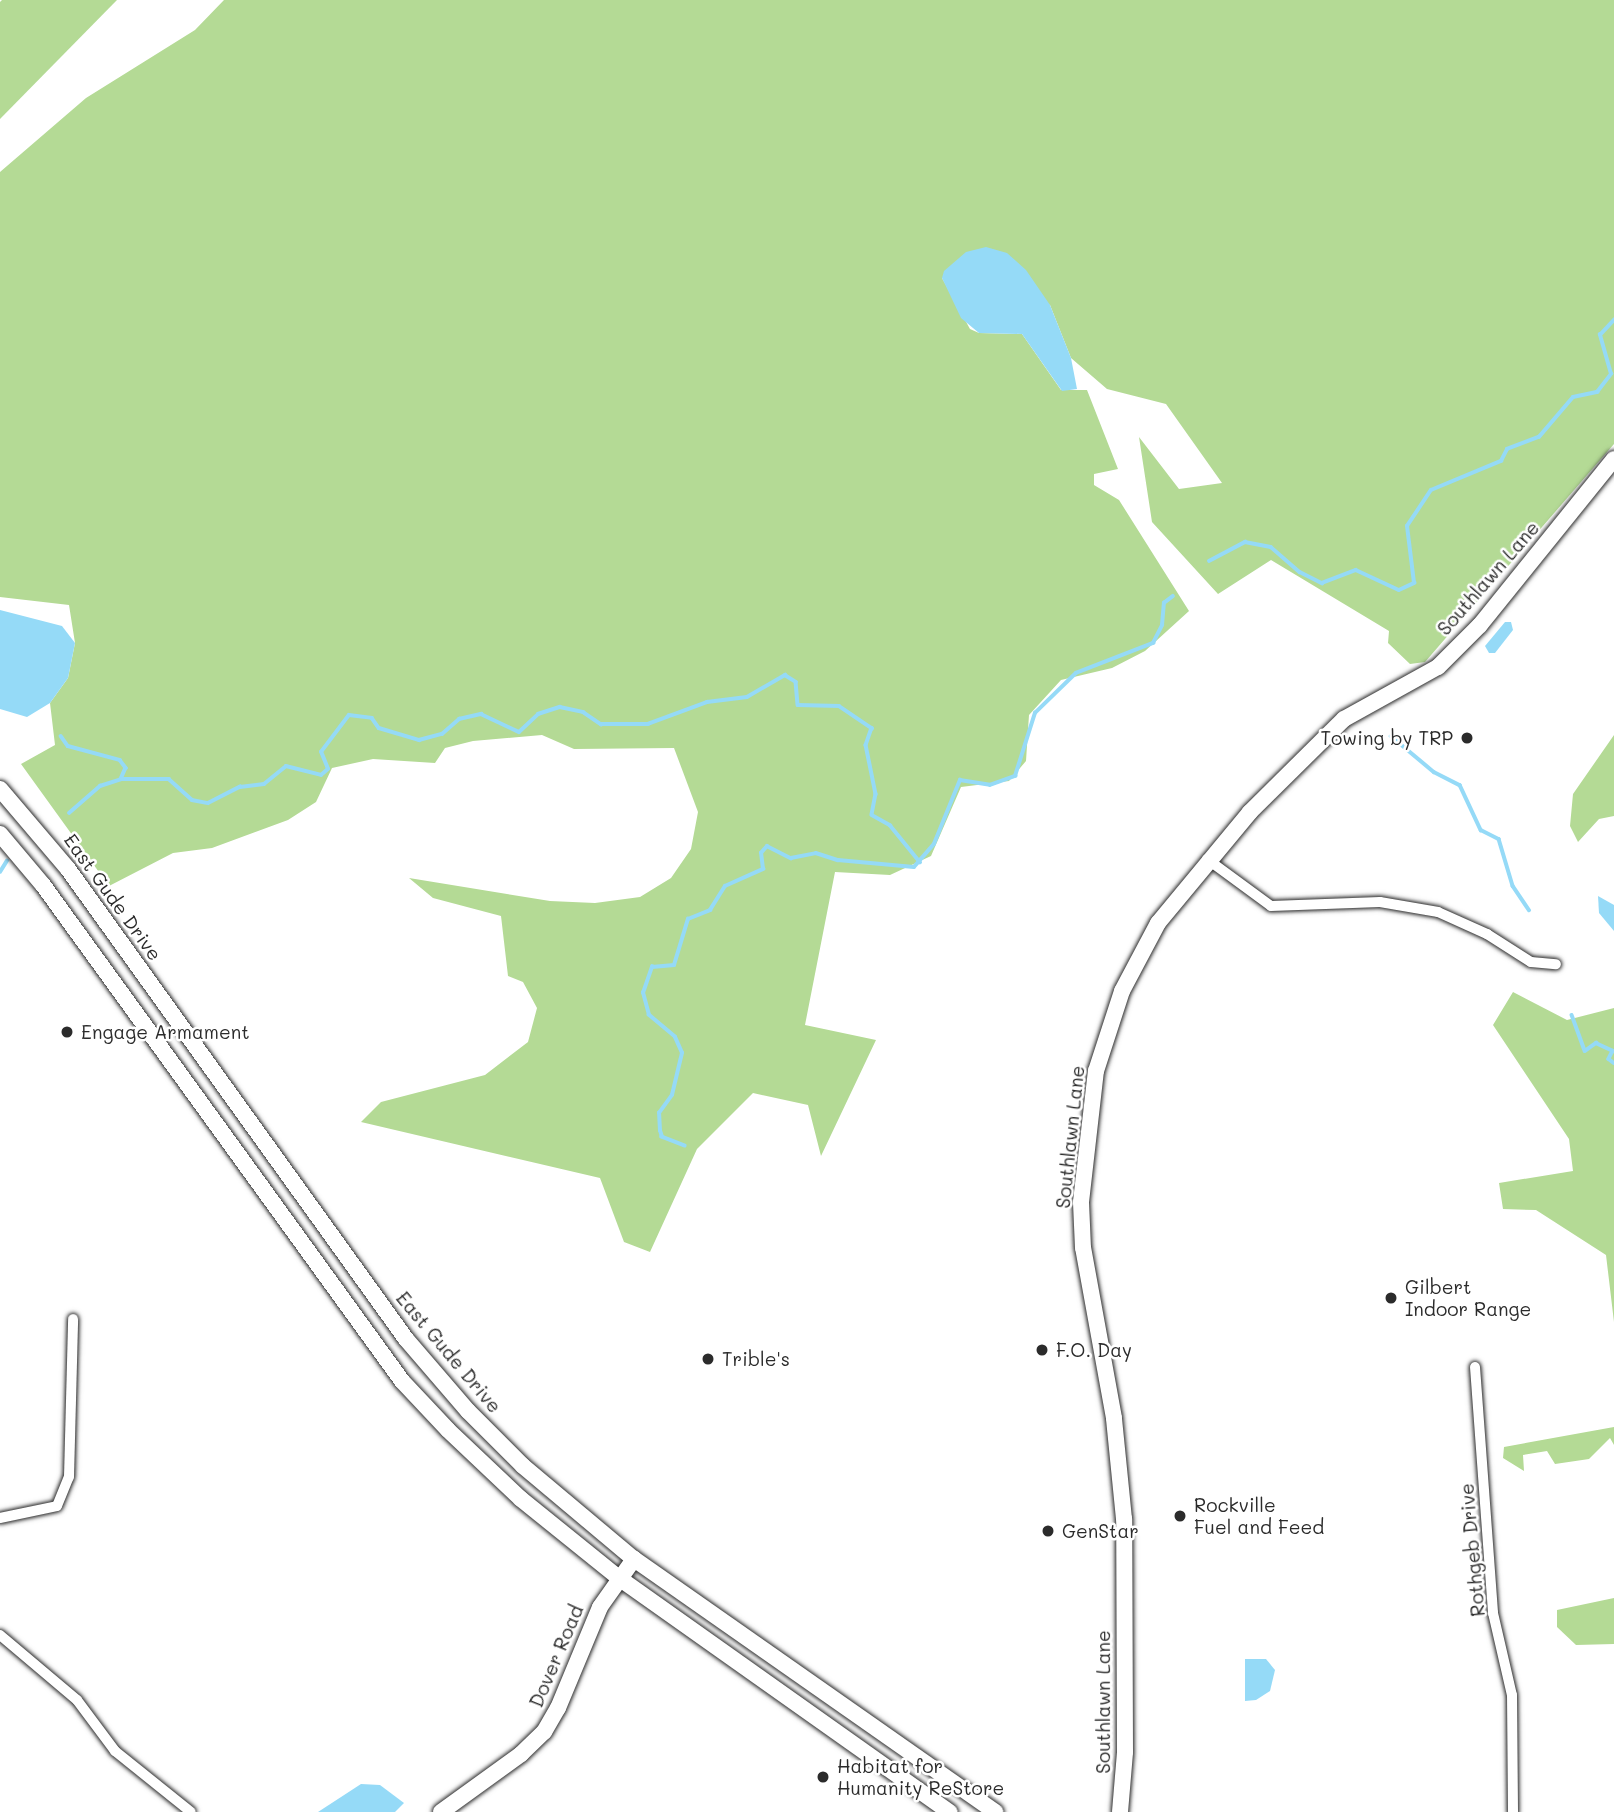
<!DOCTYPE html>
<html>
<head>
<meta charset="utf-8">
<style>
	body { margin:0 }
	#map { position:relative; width:1614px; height:1812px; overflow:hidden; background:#fff; font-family:Mali,sans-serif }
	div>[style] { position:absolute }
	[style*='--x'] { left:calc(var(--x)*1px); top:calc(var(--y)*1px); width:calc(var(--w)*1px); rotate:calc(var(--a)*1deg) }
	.green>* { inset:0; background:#b4da95 }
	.water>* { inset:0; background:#95daf7 }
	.stream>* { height:3.5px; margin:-1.75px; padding:0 1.75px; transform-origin:1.75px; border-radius:1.75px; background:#95daf7 }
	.roads { filter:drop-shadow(0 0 2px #2b2b2b) drop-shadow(0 0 2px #2b2b2b) }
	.street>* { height:10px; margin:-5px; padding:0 5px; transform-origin:5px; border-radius:5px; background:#fff }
	.secondary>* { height:16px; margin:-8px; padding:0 8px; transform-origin:8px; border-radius:8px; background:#fff }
	.dots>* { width:19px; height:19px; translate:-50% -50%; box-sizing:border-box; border:4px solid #fff; border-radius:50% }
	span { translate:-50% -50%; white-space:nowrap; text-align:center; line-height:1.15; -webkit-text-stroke:5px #fff; paint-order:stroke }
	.street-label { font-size:19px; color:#2b2b2b }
	.poi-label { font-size:19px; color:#2b2b2b }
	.right { translate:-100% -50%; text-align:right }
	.left { translate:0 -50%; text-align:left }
</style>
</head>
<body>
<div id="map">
	<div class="green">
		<div style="clip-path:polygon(2px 0,117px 0,0 119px,0 2px)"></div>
		<div style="clip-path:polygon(224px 0,1614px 0,1614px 444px,1425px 662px,1410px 664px,1388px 643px,1389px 631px,1271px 560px,1218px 594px,1152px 522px,1139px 437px,1179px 489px,1222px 483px,1166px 404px,1107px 389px,1071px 358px,1050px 305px,942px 278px,970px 329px,979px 333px,1022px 334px,1061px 390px,1087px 390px,1118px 469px,1094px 474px,1094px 485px,1119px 500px,1189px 611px,1145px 651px,1112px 668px,1061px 680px,1029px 715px,1026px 761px,1009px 781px,961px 787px,931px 856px,890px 875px,835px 872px,805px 1025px,876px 1040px,821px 1156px,808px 1105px,753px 1093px,697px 1149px,650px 1252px,624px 1242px,600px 1178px,361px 1122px,381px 1102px,485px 1075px,528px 1042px,537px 1008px,523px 982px,508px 976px,501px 916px,433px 898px,409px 878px,550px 901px,595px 903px,640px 897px,671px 878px,691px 849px,698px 812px,674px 748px,574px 749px,542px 735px,473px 741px,445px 748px,435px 763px,373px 759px,332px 768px,316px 802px,288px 820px,212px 848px,173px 853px,109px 886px,21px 764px,55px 745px,50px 703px,68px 678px,75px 643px,69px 605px,0 597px,0 172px,86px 98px,195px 30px)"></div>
		<div style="clip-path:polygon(1614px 735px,1614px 816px,1599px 819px,1578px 842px,1570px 826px,1573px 794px)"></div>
		<div style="clip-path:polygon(1513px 992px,1567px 1020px,1614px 1008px,1614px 1322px,1606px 1255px,1536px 1210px,1503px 1209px,1499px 1183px,1573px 1171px,1569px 1139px,1493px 1025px)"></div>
		<div style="clip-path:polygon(1614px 1427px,1614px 1445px,1610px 1438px,1589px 1459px,1555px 1464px,1547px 1451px,1523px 1455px,1524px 1471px,1503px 1458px,1504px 1447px)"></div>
		<div style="clip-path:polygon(1614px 1598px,1614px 1644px,1576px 1645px,1557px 1627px,1557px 1610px)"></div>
	</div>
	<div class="water">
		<div style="clip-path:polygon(986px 247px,1007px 253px,1026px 270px,1050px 305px,1071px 358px,1077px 389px,1062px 391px,1022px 334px,979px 333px,961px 318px,942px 278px,944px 271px,966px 252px)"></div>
		<div style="clip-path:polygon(0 610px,62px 626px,75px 643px,68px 678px,50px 703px,27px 717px,0 709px)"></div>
		<div style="clip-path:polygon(1505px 622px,1511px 622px,1513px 630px,1495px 653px,1489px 653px,1485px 646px)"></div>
		<div style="clip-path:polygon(1598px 896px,1614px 905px,1614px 931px,1599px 913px)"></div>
		<div style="clip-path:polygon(1245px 1659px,1266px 1659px,1275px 1670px,1270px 1691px,1256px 1700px,1245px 1701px)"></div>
		<div style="clip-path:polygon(361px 1784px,380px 1785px,404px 1803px,395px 1812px,318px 1812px)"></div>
	</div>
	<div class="stream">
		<div style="--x:1209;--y:561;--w:41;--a:-27.8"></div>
		<div style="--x:1245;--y:542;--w:26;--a:11"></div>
		<div style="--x:1271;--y:547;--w:38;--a:41"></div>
		<div style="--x:1300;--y:572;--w:25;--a:27"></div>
		<div style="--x:1322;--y:583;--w:36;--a:-21"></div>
		<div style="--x:1356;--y:570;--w:47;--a:24.9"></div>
		<div style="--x:1399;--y:590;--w:17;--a:-25"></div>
		<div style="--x:1414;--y:583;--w:57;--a:-97"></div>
		<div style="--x:1407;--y:526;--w:43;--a:-56.3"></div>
		<div style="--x:1431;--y:490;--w:76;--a:-22.5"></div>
		<div style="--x:1501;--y:461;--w:13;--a:-63"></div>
		<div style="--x:1507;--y:449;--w:34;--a:-21"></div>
		<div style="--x:1539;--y:437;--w:52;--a:-49.6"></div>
		<div style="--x:1573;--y:397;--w:25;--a:-12"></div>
		<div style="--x:1597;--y:392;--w:23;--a:-52"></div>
		<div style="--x:1611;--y:374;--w:41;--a:-105.8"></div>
		<div style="--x:1600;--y:335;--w:21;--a:-47"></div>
		<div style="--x:61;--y:736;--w:12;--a:55"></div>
		<div style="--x:68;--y:746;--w:54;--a:15.1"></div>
		<div style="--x:120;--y:760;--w:10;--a:53"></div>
		<div style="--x:126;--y:768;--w:12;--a:114"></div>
		<div style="--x:1391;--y:736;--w:56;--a:39.9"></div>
		<div style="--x:1434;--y:772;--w:29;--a:27"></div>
		<div style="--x:1460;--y:785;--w:50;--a:65"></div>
		<div style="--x:1481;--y:830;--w:20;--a:27"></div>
		<div style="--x:1499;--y:839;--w:49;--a:73.4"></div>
		<div style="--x:1513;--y:886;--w:29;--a:56"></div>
		<div style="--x:69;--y:813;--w:41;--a:-41.1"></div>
		<div style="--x:100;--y:786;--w:22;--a:-18"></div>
		<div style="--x:121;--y:779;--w:48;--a:0"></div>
		<div style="--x:169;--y:779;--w:31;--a:42"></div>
		<div style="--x:192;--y:800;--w:16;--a:11"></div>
		<div style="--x:208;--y:803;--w:36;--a:-27"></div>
		<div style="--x:240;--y:787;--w:24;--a:-7"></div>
		<div style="--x:264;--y:784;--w:28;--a:-39"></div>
		<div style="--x:286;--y:766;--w:36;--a:14"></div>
		<div style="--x:321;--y:775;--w:9;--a:-41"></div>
		<div style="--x:328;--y:769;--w:18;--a:-112"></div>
		<div style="--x:321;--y:752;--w:46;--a:-52.9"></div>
		<div style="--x:349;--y:715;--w:23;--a:7"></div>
		<div style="--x:372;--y:718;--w:12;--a:55"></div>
		<div style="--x:379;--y:728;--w:42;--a:16.7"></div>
		<div style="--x:419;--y:740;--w:24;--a:-15"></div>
		<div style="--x:442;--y:734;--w:23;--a:-41"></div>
		<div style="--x:459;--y:719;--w:23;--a:-13"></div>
		<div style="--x:481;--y:714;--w:42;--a:25.3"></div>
		<div style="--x:519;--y:732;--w:26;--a:-43"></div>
		<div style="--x:538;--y:714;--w:23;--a:-18"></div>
		<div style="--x:560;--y:707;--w:24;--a:12"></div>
		<div style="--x:583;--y:712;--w:22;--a:34"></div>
		<div style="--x:601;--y:724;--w:47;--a:0"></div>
		<div style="--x:648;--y:724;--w:63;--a:-20.4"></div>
		<div style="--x:707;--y:702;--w:40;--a:-7.1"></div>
		<div style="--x:747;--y:697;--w:44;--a:-30.1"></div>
		<div style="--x:785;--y:675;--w:13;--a:32"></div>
		<div style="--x:796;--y:682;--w:23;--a:85"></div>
		<div style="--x:798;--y:705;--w:41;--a:1.4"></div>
		<div style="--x:839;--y:706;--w:40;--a:34"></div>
		<div style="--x:872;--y:728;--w:18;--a:109"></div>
		<div style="--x:866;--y:745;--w:50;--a:78.5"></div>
		<div style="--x:876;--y:794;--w:21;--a:101"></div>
		<div style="--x:872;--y:815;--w:21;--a:29"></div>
		<div style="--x:890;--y:825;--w:48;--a:51"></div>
		<div style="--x:0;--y:872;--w:13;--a:-58"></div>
		<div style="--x:1572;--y:1015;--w:38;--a:70"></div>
		<div style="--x:1585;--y:1051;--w:14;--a:-36"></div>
		<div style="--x:1596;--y:1043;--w:19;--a:25"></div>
		<div style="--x:1613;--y:1051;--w:9;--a:117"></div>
		<div style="--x:1609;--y:1059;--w:6;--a:39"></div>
		<div style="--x:685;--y:1146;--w:25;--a:-159"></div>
		<div style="--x:662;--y:1137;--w:6;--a:-108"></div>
		<div style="--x:660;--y:1131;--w:18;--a:-93"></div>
		<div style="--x:659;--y:1113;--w:22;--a:-54"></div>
		<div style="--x:672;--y:1095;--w:43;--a:-76.6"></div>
		<div style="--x:682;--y:1053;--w:17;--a:-114"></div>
		<div style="--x:675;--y:1037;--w:34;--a:-140"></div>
		<div style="--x:649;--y:1015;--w:23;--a:-105"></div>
		<div style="--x:643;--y:993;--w:28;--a:-71"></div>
		<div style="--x:652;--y:967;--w:22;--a:-5"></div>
		<div style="--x:674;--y:965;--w:48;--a:-73.1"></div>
		<div style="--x:688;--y:919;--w:24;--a:-22"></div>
		<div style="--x:710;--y:910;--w:28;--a:-58"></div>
		<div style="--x:725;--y:886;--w:42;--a:-24.1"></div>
		<div style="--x:763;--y:869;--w:16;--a:-97"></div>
		<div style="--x:761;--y:853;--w:9;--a:-49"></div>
		<div style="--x:767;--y:846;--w:27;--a:27"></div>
		<div style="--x:791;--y:858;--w:25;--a:-11"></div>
		<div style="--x:816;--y:853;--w:23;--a:18"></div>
		<div style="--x:838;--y:860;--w:76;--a:5.3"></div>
		<div style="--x:914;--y:867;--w:30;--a:-49"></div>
		<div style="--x:934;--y:844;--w:69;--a:-67.9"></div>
		<div style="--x:960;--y:780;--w:30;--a:9"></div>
		<div style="--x:990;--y:785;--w:27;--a:-20"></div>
		<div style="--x:1015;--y:776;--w:66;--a:-72.4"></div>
		<div style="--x:1035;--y:713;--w:57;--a:-44.3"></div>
		<div style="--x:1076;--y:673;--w:83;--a:-21.3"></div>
		<div style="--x:1153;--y:643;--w:20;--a:-63"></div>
		<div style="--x:1162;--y:625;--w:22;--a:-85"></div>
		<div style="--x:1164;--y:603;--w:11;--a:-38"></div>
	</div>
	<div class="roads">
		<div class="street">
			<div style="--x:1207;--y:859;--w:79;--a:36.3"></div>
			<div style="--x:1271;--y:906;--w:109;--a:-2.1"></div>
			<div style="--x:1380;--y:902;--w:59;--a:9.8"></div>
			<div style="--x:1438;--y:912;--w:54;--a:24.2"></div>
			<div style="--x:1487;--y:934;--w:52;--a:32.5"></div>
			<div style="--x:1531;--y:962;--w:25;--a:5"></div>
			<div style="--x:1475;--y:1367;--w:247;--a:85.8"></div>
			<div style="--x:1493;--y:1613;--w:84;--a:77"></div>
			<div style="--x:1512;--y:1695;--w:117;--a:89.5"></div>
			<div style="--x:0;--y:1518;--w:58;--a:-11.9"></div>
			<div style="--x:57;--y:1506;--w:31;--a:-68"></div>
			<div style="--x:69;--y:1477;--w:158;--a:-88.5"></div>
			<div style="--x:0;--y:1635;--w:101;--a:40.2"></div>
			<div style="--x:77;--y:1700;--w:64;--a:53.3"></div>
			<div style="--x:115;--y:1751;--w:97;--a:38.8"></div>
		</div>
		<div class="secondary">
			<div style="--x:0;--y:789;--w:105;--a:49.6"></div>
			<div style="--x:68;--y:869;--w:579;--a:54.28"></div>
			<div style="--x:406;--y:1339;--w:95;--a:49.3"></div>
			<div style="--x:468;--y:1411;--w:78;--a:45"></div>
			<div style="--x:523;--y:1466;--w:145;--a:40"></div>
			<div style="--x:634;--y:1559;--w:441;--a:35"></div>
			<div style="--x:0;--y:834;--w:67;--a:49.9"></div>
			<div style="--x:43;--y:885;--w:612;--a:54.1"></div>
			<div style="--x:402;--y:1381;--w:67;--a:46.8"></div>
			<div style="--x:448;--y:1430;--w:100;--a:43.4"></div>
			<div style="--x:521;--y:1499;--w:126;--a:38.9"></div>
			<div style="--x:619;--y:1578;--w:405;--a:35.3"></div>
			<div style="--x:441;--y:1812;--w:99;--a:-35.9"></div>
			<div style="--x:521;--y:1754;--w:32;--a:-44"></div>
			<div style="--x:544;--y:1732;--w:28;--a:-60"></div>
			<div style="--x:558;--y:1708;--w:109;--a:-67.4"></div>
			<div style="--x:600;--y:1607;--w:59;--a:-54.7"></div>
			<div style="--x:1120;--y:1812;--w:60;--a:-85.2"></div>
			<div style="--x:1125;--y:1752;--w:233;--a:-90.2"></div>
			<div style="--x:1124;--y:1519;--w:101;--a:-95.7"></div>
			<div style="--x:1114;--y:1418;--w:173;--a:-100.3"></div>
			<div style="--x:1083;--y:1248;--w:46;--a:-92.5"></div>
			<div style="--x:1081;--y:1202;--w:132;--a:-83.5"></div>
			<div style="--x:1096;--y:1071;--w:84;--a:-72"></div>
			<div style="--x:1122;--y:991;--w:77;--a:-62.1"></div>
			<div style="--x:1158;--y:923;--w:144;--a:-50.3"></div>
			<div style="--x:1250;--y:812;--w:132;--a:-44.7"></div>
			<div style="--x:1344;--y:719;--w:107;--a:-29"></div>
			<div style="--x:1438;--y:667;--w:59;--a:-45"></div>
			<div style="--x:1480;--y:625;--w:213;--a:-51.1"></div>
		</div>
	</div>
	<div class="dots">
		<div style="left:1467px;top:738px;background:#2b2b2b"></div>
		<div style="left:67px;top:1032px;background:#2b2b2b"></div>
		<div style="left:1391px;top:1298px;background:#2b2b2b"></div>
		<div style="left:1042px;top:1350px;background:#2b2b2b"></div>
		<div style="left:708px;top:1359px;background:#2b2b2b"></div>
		<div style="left:1180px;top:1516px;background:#2b2b2b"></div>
		<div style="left:1048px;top:1531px;background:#2b2b2b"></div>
		<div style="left:823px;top:1777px;background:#2b2b2b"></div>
	</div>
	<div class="street-label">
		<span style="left:1488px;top:578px;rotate:-49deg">Southlawn Lane</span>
		<span style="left:113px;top:897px;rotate:54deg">East Gude Drive</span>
		<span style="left:1070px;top:1137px;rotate:-84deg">Southlawn Lane</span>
		<span style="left:449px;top:1352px;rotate:50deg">East Gude Drive</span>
		<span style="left:1472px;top:1550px;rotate:-95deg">Rothgeb Drive</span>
		<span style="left:556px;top:1656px;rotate:-67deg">Dover Road</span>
		<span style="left:1103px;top:1702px;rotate:-90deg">Southlawn Lane</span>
	</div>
	<div class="poi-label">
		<span class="right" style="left:1453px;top:738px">Towing by TRP</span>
		<span class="left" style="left:81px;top:1032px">Engage Armament</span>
		<span class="left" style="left:1405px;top:1298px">Gilbert<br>Indoor Range</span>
		<span class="left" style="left:1056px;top:1350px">F.O. Day</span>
		<span class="left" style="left:722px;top:1359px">Trible's</span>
		<span class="left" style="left:1194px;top:1516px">Rockville<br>Fuel and Feed</span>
		<span class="left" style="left:1062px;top:1531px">GenStar</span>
		<span class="left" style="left:837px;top:1777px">Habitat for<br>Humanity ReStore</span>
	</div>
</div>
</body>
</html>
